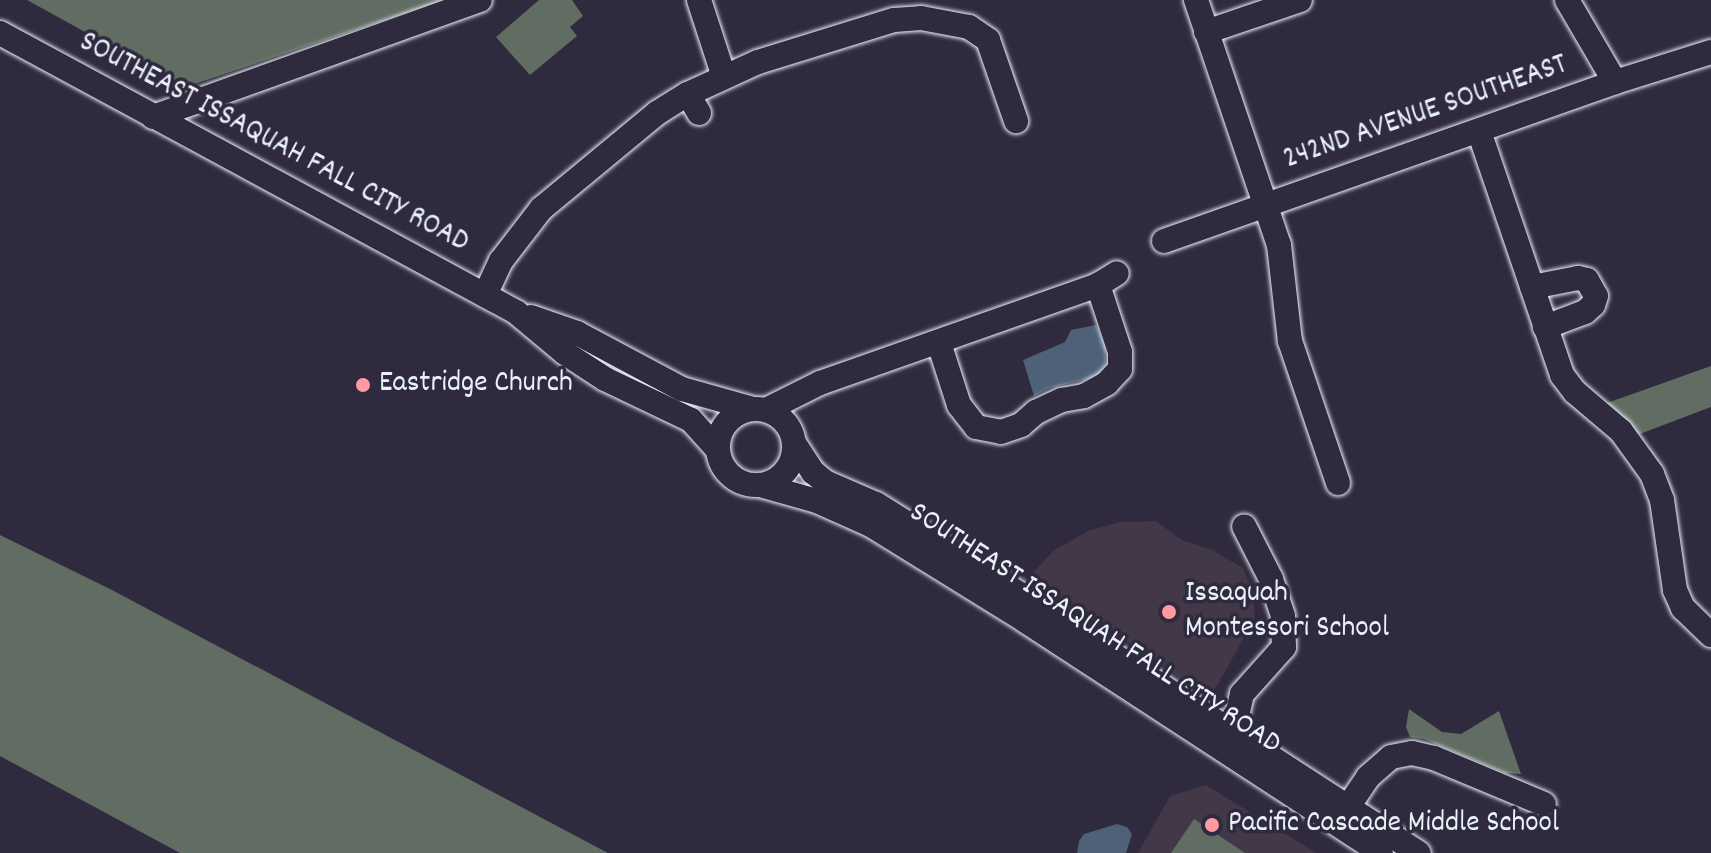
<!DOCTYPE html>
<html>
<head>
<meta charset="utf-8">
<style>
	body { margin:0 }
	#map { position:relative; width:1711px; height:853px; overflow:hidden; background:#2f2a3d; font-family:Dekko,sans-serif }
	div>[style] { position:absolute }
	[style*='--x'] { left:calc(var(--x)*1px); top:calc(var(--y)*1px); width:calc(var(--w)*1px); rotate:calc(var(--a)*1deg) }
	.built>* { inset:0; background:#423848 }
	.green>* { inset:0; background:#616d62 }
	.water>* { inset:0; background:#4e6179 }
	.roads { filter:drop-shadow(0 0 2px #e8f1f8) drop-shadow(0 0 2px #e8f1f8) }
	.minor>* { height:24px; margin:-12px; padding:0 12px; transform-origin:12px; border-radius:12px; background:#2f2a3d }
	.minor>.ring { margin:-12px; padding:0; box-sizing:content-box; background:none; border:24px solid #2f2a3d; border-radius:50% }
	.dots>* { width:22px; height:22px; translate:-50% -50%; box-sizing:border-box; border:4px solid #2f2a3d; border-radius:50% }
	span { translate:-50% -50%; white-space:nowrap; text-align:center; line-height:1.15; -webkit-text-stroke:7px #2f2a3d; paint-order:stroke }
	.street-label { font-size:30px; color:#e8f1f8 }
	.poi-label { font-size:30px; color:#e8f1f8 }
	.left { translate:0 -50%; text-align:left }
</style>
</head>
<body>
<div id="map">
	<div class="built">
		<div style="clip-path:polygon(1156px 521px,1182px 540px,1212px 550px,1243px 568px,1253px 591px,1255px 618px,1210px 698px,1030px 576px,1053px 551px,1088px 531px,1120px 522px)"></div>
		<div style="clip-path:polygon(1206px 785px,1316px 853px,1138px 853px,1170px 796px)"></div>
	</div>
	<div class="green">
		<div style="clip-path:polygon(27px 0,444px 0,185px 87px)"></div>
		<div style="clip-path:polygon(539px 0,572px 0,583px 16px,570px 27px,577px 36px,530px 75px,496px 37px)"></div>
		<div style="clip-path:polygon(1711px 366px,1711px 407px,1637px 435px,1607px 403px)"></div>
		<div style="clip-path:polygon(0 535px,110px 589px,608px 853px,180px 853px,0 756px)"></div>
		<div style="clip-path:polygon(1409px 709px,1442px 732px,1461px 734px,1499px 711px,1521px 774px,1505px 773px,1424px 739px,1410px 737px,1406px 727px)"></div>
		<div style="clip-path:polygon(1194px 819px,1245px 853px,1171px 853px)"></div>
	</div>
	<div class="water">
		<div style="clip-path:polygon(1096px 325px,1105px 346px,1105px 365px,1096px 377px,1050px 388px,1034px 396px,1023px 360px,1065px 342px,1071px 330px)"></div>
		<div style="clip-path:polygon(1117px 824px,1127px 827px,1132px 834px,1126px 853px,1077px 853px,1079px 841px,1084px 834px)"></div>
	</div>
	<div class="roads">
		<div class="minor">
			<div style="--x:699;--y:0;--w:81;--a:72"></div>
			<div style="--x:1196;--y:0;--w:259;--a:71.3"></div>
			<div style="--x:1279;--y:245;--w:97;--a:83.5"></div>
			<div style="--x:1290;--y:341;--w:150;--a:71.3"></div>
			<div style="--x:1567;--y:0;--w:95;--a:59.7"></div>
			<div style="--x:1206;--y:32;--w:99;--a:-18.8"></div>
			<div style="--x:0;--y:33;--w:587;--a:28.4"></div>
			<div style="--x:516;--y:312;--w:64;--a:39.9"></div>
			<div style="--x:565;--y:353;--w:48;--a:33"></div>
			<div style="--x:605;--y:379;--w:95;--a:25.5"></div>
			<div style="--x:691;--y:420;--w:40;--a:48"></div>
			<div style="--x:699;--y:113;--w:22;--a:-120"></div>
			<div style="--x:688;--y:94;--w:77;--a:-24.6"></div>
			<div style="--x:758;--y:62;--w:142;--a:-17.2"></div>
			<div style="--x:894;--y:20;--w:27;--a:-4"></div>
			<div style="--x:921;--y:18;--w:49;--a:10.6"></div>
			<div style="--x:969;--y:27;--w:23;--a:34"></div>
			<div style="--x:988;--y:40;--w:86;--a:70.9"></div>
			<div style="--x:153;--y:117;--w:347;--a:-19.7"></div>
			<div style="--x:1479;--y:131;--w:258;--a:71.2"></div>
			<div style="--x:1562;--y:375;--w:21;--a:53"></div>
			<div style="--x:1575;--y:392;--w:60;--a:40.3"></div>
			<div style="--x:1621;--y:431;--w:53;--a:54.2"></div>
			<div style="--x:1652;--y:474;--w:28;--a:69"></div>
			<div style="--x:1662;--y:500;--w:91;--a:81.8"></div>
			<div style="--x:1675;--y:590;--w:20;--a:66"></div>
			<div style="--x:1683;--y:608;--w:39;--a:44"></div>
			<div style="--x:1164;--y:241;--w:478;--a:-19.4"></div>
			<div style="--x:1615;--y:82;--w:101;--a:-17.4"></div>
			<div style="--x:1532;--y:287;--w:47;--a:-11.1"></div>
			<div style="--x:1578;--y:278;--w:9;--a:13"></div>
			<div style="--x:1587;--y:280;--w:18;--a:61"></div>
			<div style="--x:1596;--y:296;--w:9;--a:108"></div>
			<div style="--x:1593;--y:305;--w:11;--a:139"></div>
			<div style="--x:1585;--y:312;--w:43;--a:159.4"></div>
			<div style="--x:485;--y:295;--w:38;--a:-65"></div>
			<div style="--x:501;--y:261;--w:66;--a:-52.4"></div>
			<div style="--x:541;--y:209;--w:151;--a:-39.6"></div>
			<div style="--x:657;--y:113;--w:36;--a:-32"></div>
			<div style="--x:531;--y:317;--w:49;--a:19.2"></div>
			<div style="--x:577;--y:333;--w:119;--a:28.1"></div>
			<div style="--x:682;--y:389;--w:74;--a:15.7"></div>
			<div style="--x:939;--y:343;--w:65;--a:72.1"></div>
			<div style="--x:959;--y:405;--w:28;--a:52"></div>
			<div style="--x:976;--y:427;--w:25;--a:11"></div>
			<div style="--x:1001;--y:432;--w:21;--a:-19"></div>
			<div style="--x:1021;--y:425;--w:20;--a:-41"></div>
			<div style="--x:1036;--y:412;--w:29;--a:-25"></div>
			<div style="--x:1062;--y:400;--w:22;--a:-10"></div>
			<div style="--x:1084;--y:396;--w:26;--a:-29"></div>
			<div style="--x:1107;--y:383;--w:19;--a:-47"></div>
			<div style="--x:1120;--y:369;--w:17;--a:-90"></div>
			<div style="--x:1120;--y:352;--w:71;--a:-108.2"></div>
			<div class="ring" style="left:718px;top:409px;width:52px;height:52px"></div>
			<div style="--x:766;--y:410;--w:60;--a:-26.6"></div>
			<div style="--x:820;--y:383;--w:295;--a:-19.4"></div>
			<div style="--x:1098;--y:285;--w:22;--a:-32"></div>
			<div style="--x:794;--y:443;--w:35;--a:57"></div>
			<div style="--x:813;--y:472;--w:16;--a:40"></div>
			<div style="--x:825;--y:482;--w:56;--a:23.3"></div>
			<div style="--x:876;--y:504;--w:184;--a:32.1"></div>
			<div style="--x:1032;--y:602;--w:461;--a:33"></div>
			<div style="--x:760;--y:485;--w:59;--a:15.7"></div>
			<div style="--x:817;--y:501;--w:59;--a:24"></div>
			<div style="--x:871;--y:525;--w:180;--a:31.8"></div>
			<div style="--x:1024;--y:620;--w:426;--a:33.1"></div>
			<div style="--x:1233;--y:733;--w:40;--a:-77"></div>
			<div style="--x:1242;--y:694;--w:63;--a:-48.2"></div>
			<div style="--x:1284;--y:647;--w:31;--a:-92"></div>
			<div style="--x:1283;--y:616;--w:39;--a:-108"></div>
			<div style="--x:1271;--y:579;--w:59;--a:-117"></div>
			<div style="--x:1348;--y:807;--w:36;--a:-56"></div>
			<div style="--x:1368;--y:777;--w:30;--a:-41"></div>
			<div style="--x:1391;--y:757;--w:21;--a:-11"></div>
			<div style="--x:1412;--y:753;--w:23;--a:13"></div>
			<div style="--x:1434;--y:758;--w:119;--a:22.7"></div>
		</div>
	</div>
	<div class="dots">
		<div style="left:363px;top:385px;background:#ff9aa2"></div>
		<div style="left:1169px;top:612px;background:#ff9aa2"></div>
		<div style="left:1212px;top:825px;background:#ff9aa2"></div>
	</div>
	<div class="street-label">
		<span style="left:1426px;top:114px;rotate:-19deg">242ND AVENUE SOUTHEAST</span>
		<span style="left:273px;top:144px;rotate:28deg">SOUTHEAST ISSAQUAH FALL CITY ROAD</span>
		<span style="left:1094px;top:630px;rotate:33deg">SOUTHEAST ISSAQUAH FALL CITY ROAD</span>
	</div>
	<div class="poi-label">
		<span class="left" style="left:379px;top:385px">Eastridge Church</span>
		<span class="left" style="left:1185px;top:612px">Issaquah<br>Montessori School</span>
		<span class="left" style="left:1228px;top:825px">Pacific Cascade Middle School</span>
	</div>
</div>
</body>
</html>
